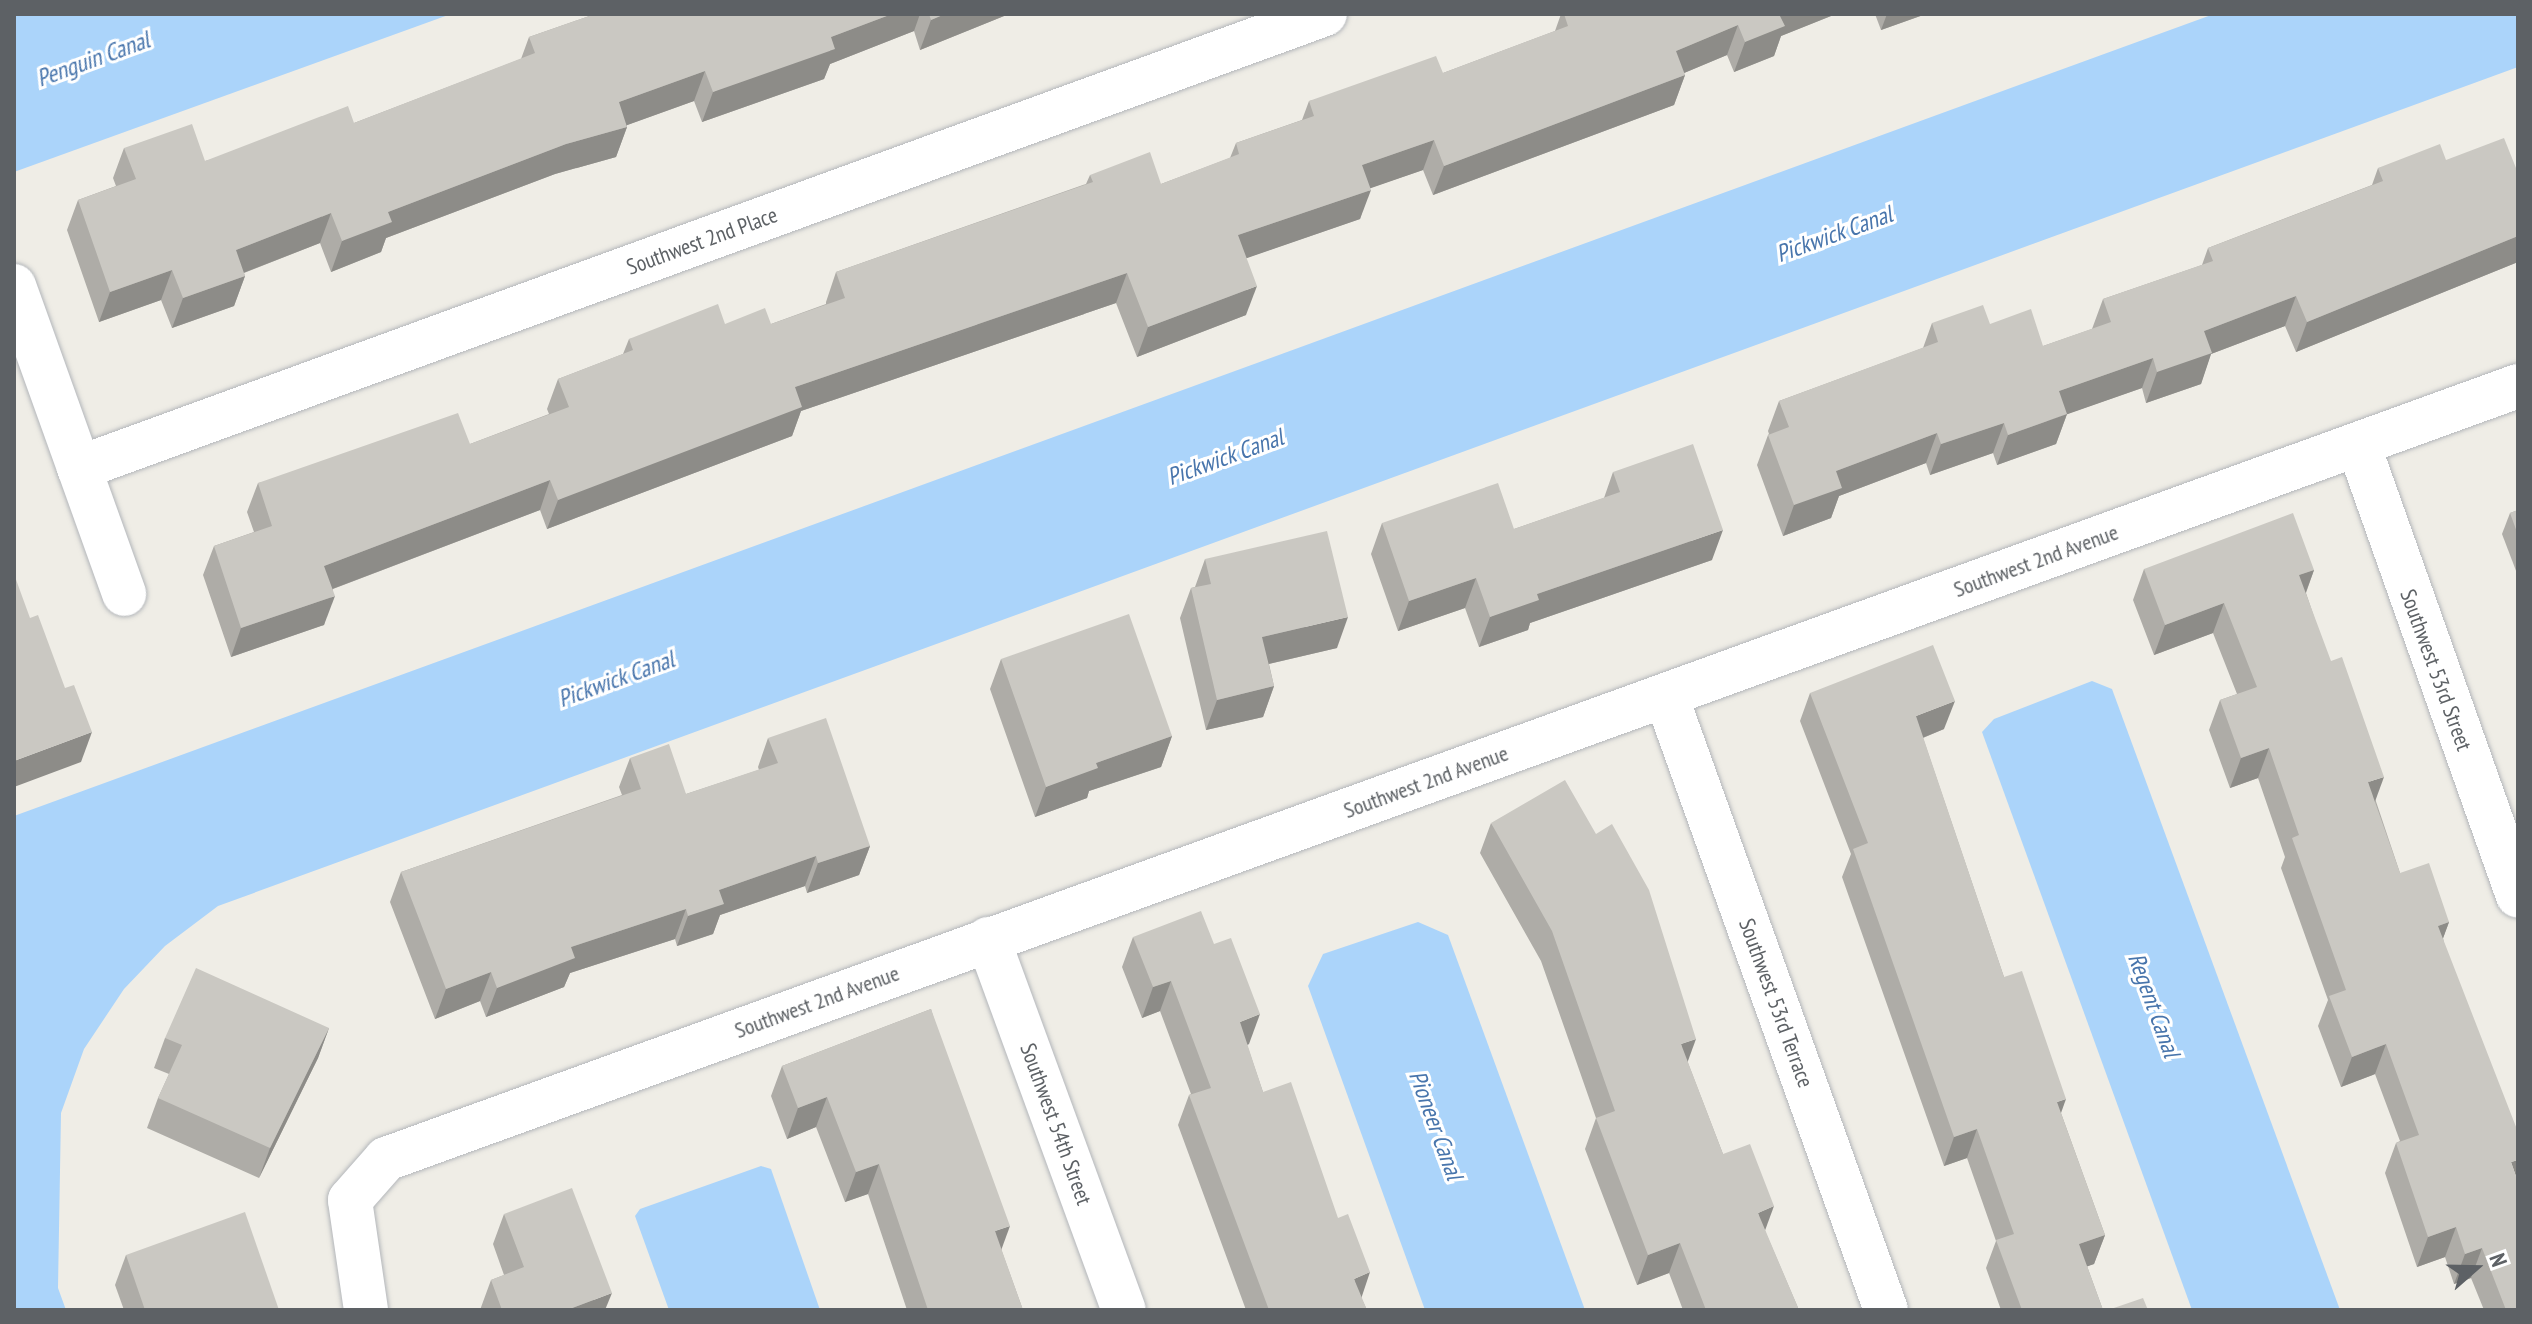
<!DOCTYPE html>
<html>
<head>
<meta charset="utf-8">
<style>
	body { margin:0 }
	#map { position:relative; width:2532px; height:1324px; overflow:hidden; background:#efede6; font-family:"PT Sans Narrow",sans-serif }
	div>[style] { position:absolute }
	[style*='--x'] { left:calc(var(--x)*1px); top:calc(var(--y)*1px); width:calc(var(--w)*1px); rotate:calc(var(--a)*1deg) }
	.water>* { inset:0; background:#abd4fa }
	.roads { filter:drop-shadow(0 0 2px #b3b6ba) drop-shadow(0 0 2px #b3b6ba) }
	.minor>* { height:44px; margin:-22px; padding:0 22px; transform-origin:22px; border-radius:22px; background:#fff }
	.wall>* { inset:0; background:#aeaca7 }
	.shaded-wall>* { inset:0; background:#8d8c88 }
	.building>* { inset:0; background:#cac8c2 }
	span { translate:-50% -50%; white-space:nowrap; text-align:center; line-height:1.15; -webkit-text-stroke:6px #fff; paint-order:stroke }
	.street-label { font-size:22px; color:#5d6165 }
	.water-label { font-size:24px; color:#4875ac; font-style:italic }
	.frame { position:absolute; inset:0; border:16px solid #5d6165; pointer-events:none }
	.north { position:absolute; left:2436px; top:1228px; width:80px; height:80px; -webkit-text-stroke:6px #fff; paint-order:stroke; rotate:70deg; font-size:22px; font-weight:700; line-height:32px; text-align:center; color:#5d6165 }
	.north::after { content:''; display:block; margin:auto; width:28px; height:36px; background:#5d6165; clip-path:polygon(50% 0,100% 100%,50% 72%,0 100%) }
</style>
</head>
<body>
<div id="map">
	<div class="water">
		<div style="clip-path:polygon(14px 14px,451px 14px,14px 172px)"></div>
		<div style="clip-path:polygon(2214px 14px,2518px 14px,2518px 67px,218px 906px,165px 946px,124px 989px,84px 1049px,61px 1113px,58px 1288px,66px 1310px,14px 1310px,14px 816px)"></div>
		<div style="clip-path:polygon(2092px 681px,2112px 689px,2340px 1310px,2192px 1310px,1982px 732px,1994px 719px)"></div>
		<div style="clip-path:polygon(1418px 922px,1448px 935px,1585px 1310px,1425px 1310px,1308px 986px,1323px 954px)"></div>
		<div style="clip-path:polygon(761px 1166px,771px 1169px,820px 1310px,669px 1310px,635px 1216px,640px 1209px)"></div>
	</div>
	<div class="roads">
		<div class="minor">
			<div style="--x:14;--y:286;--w:327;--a:70.3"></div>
			<div style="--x:2358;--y:444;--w:479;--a:70.5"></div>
			<div style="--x:79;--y:468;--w:1326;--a:-20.02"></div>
			<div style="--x:1666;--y:696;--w:652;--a:70.29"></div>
			<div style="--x:988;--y:939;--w:395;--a:69.9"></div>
			<div style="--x:366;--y:1310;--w:111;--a:-98.3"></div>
			<div style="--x:350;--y:1200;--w:55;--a:-48.7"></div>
			<div style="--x:386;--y:1159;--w:2268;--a:-19.93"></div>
		</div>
	</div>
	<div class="wall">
		<div style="clip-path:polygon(595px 14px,1009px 14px,920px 50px,914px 31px,830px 64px,824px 79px,702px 122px,694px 101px,627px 125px,627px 127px,616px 157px,555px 174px,386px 238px,381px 252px,331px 272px,320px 243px,244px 273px,245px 276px,234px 306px,172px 328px,161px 300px,99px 322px,67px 230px,78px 200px,116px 186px,113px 178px,124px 148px,205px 161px,354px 123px,521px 59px,529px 37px)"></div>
		<div style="clip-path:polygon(1561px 14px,1836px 14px,1781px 36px,1774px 56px,1734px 72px,1727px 55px,1684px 73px,1685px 75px,1674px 105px,1433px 195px,1423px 170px,1370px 188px,1360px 219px,1246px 258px,1246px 315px,1137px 357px,1116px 303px,801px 411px,792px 436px,547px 529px,540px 510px,333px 589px,324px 625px,231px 657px,203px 575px,214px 546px,254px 532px,247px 512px,258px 483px,470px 444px,549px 414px,547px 409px,558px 379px,623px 354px,629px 339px,725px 324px,771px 324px,826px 304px,826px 302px,836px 272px,1086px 184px,1090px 175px,1161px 184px,1230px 158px,1236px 143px,1302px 120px,1309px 101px,1443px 73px,1555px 31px)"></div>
		<div style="clip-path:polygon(1875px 14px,1926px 14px,1881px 30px)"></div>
		<div style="clip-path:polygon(2446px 160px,2518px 173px,2518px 262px,2296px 352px,2285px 326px,2211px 354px,2201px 384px,2146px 403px,2142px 388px,2067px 414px,2056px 444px,1997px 465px,1993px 453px,1930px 475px,1926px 463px,1839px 496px,1831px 518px,1783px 536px,1757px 465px,1768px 435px,1769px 434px,1768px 431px,1779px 401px,1923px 348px,1932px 323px,2043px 346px,2092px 329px,2103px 299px,2202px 265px,2208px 248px,2372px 185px,2378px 168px)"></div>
		<div style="clip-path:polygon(1613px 472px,1712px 560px,1530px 623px,1528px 630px,1479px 647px,1465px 608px,1398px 631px,1371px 554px,1382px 523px,1514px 529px,1604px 498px)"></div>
		<div style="clip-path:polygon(2518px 510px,2518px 576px,2502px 534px,2510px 513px)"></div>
		<div style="clip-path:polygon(1205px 559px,1337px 648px,1269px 664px,1274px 686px,1263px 717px,1206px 730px,1180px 618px,1191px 588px,1195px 587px)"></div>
		<div style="clip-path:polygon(2144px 569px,2314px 570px,2306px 593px,2400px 873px,2449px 922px,2443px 938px,2518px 1310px,2484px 1310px,2471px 1278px,2454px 1284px,2445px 1257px,2417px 1267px,2385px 1173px,2396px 1143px,2400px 1141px,2375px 1074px,2341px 1087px,2318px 1026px,2328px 1000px,2281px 868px,2285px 857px,2258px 778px,2230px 788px,2209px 730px,2220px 700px,2237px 694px,2213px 633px,2154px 655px,2133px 600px)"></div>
		<div style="clip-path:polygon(1001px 659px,1172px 736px,1161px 767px,1089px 791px,1087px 798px,1035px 817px,990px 689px)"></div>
		<div style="clip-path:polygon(1810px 693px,1944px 729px,1923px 738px,2004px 977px,2061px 1113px,2105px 1235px,2094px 1264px,2087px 1266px,2103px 1310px,2001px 1310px,1986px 1268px,1996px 1241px,1967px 1158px,1944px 1166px,1842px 877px,1851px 854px,1800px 721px)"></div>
		<div style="clip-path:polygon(768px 738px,870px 846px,859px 875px,807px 893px,805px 886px,720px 915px,713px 934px,677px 946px,675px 939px,570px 973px,564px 987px,486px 1017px,480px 1001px,435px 1019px,390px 902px,401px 872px,622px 795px,619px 787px,630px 758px,686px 794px,759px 770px,758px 767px)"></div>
		<div style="clip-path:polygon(1491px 823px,1688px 1063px,1723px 1154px,1765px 1231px,1799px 1310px,1683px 1310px,1669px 1273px,1637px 1285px,1585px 1149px,1596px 1118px,1541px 961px,1480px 853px)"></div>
		<div style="clip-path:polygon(1133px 937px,1249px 1044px,1247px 1045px,1263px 1092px,1367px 1310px,1246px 1310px,1178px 1125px,1189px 1095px,1191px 1094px,1160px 1011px,1142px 1018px,1122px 967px)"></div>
		<div style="clip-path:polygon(931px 1009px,1001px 1249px,1023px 1310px,907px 1310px,868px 1194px,845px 1202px,816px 1127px,787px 1139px,771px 1096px,782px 1066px)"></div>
		<div style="clip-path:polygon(329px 1028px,318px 1058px,259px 1178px,147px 1128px,158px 1098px,169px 1074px,154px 1068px,165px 1038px)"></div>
		<div style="clip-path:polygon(504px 1214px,605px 1310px,480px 1310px,491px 1280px,504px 1275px,493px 1244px)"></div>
		<div style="clip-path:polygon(126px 1255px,279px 1310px,124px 1310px,115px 1285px)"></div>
	</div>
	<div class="shaded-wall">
		<div style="clip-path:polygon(892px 14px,920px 14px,914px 31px,830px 64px,824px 79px,702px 122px,713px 92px,831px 37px)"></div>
		<div style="clip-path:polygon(945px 14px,1009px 14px,920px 50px,931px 20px)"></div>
		<div style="clip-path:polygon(1778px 14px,1836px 14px,1781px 36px,1774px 56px,1734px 72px,1745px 42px)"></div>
		<div style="clip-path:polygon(1887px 14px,1926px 14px,1881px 30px)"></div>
		<div style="clip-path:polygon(1738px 25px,1727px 55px,1665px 81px,1676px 51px)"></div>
		<div style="clip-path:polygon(705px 71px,694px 101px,608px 132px,619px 102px)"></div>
		<div style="clip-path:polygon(1685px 75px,1674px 105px,1433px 195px,1444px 166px)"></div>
		<div style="clip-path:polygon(627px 127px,616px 157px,555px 174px,386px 238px,381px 252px,331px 272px,342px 241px,388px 212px,566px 144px)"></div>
		<div style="clip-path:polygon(1434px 140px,1423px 170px,1351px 195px,1362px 165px)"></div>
		<div style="clip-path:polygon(1371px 190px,1360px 219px,1227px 265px,1238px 235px)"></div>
		<div style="clip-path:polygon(331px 213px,320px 243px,225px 280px,236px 250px)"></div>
		<div style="clip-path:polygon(2518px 236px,2518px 262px,2296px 352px,2307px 322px)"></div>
		<div style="clip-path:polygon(172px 270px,161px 300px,99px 322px,110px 292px)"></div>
		<div style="clip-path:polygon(1127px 273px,1116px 303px,801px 411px,792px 436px,547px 529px,558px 500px,795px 387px)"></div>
		<div style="clip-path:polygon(245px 276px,234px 306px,172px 328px,183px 298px)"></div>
		<div style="clip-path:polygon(1257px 286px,1246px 315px,1137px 357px,1148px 327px)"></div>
		<div style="clip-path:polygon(2296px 296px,2285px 326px,2211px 354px,2201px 384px,2146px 403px,2157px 372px,2204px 331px)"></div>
		<div style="clip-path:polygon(2153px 358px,2142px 388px,2048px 421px,2059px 391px)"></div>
		<div style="clip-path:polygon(2067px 414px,2056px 444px,1997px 465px,2008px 435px)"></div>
		<div style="clip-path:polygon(2004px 423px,1993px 453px,1930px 475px,1941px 444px)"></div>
		<div style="clip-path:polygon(1937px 433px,1926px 463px,1839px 496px,1831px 518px,1783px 536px,1794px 505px,1836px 471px)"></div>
		<div style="clip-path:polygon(550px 480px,540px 510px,314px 596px,324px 566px)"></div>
		<div style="clip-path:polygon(1723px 530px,1712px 560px,1530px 623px,1528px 630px,1479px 647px,1490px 617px,1537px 594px)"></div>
		<div style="clip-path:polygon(2314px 570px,2303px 600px,2299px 575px)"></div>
		<div style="clip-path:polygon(1476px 578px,1465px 608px,1398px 631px,1409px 601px)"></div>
		<div style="clip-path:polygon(335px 596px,324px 625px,231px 657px,241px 628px)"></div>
		<div style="clip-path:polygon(2224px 603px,2213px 633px,2154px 655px,2165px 625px)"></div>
		<div style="clip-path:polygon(1348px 617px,1337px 648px,1251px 668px,1262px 637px)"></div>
		<div style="clip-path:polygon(1274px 686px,1263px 717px,1206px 730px,1217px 700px)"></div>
		<div style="clip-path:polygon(1955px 701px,1944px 729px,1905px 745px,1916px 716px)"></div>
		<div style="clip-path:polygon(92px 732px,81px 762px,14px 787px,14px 761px)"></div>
		<div style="clip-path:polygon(1172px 736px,1161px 767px,1089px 791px,1087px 798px,1035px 817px,1046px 787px,1096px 763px)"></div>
		<div style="clip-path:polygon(2269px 748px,2258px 778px,2230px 788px,2241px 758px)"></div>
		<div style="clip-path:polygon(2384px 777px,2373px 807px,2368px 782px)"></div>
		<div style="clip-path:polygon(870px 846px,859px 875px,807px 893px,818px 863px)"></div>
		<div style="clip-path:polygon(816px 856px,805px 886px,720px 915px,713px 934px,677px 946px,688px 916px,719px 890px)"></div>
		<div style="clip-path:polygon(686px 909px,675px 939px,570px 973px,564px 987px,486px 1017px,497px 988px,571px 947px)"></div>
		<div style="clip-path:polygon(2449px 922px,2438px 952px,2438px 926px)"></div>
		<div style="clip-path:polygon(491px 972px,480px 1001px,435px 1019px,446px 989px)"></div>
		<div style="clip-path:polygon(1171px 981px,1160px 1011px,1142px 1018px,1153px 987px)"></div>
		<div style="clip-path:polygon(1260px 1014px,1249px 1044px,1229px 1052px,1240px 1022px)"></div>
		<div style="clip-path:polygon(329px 1028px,318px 1058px,259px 1178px,270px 1148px)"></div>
		<div style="clip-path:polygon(1696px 1039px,1685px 1069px,1681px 1044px)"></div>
		<div style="clip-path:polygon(2386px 1044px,2375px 1074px,2341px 1087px,2352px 1057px)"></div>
		<div style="clip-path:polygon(827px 1097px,816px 1127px,787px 1139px,798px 1108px)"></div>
		<div style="clip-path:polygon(2066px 1099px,2056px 1127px,2057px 1102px)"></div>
		<div style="clip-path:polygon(1977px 1129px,1967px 1158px,1944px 1166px,1954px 1137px)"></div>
		<div style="clip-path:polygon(2518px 1160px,2518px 1182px,2511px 1162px)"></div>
		<div style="clip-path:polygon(879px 1164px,868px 1194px,845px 1202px,856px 1172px)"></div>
		<div style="clip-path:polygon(1774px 1206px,1763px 1236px,1758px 1213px)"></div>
		<div style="clip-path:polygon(1010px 1226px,999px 1256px,995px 1231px)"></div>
		<div style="clip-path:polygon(2456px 1227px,2445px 1257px,2417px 1267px,2428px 1237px)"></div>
		<div style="clip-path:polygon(2105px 1235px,2094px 1264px,2069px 1273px,2079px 1244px)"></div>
		<div style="clip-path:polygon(1680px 1243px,1669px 1273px,1637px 1285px,1648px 1255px)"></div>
		<div style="clip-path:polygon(2482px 1248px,2471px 1278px,2454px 1284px,2465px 1254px)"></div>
		<div style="clip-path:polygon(1370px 1272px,1360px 1302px,1354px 1279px)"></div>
		<div style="clip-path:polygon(612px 1293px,605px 1310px,567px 1310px)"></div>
	</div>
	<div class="building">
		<div style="clip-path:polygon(595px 14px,892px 14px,831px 37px,835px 49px,713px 92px,705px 71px,619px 102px,627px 127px,566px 144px,388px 212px,392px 222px,342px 241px,331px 213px,236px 250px,245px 276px,183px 298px,172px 270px,110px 292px,78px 200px,136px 179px,124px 148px,192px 124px,205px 161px,348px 106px,354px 123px,535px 53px,529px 37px)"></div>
		<div style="clip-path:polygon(929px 14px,945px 14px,931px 20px)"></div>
		<div style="clip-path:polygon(1564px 14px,1779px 14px,1785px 26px,1745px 42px,1738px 25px,1676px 51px,1685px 75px,1444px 166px,1434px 140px,1362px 165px,1371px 190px,1238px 235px,1257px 286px,1148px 327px,1127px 273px,795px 387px,802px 407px,558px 500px,550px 480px,324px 566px,335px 596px,241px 628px,214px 546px,272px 526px,258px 483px,458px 413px,470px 444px,569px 407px,558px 379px,633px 350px,629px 339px,718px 304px,725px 324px,765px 308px,771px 324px,845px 298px,836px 272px,1093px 182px,1090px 175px,1150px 152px,1161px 184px,1239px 154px,1236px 143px,1314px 116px,1309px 101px,1436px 56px,1443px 73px,1568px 26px)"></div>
		<div style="clip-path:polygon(2504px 138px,2518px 173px,2518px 236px,2307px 322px,2296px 296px,2204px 331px,2212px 353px,2157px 372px,2153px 358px,2059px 391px,2067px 414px,2008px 435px,2004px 423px,1941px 444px,1937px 433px,1836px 471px,1842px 488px,1794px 505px,1768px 435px,1789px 427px,1779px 401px,1938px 342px,1932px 323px,1983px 305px,1990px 324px,2031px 309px,2043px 346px,2111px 322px,2103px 299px,2213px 261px,2208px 248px,2383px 181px,2378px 168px,2440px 144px,2446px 160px)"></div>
		<div style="clip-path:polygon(1693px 444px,1723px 530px,1537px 594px,1539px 600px,1490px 617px,1476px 578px,1409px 601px,1382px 523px,1498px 483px,1514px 529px,1620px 492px,1613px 472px)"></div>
		<div style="clip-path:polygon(2518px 510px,2518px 535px,2510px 513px)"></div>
		<div style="clip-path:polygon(2293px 513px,2314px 570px,2299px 575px,2331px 661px,2342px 657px,2384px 777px,2368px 782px,2400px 873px,2429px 863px,2449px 922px,2438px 926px,2518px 1132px,2518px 1160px,2511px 1162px,2518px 1182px,2518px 1310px,2506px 1310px,2482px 1248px,2465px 1254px,2456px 1227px,2428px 1237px,2396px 1143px,2419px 1135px,2386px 1044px,2352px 1057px,2329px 996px,2346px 990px,2292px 838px,2299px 835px,2269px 748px,2241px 758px,2220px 700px,2257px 687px,2224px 603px,2165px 625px,2144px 569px)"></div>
		<div style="clip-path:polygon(1327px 531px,1348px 617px,1262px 637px,1274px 686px,1217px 700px,1191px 588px,1211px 584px,1205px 559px)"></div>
		<div style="clip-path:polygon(14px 574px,30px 618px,38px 615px,65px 688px,74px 685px,92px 732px,14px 761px)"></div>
		<div style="clip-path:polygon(1129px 614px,1172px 736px,1096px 763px,1098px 768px,1046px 787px,1001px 659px)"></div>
		<div style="clip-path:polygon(1933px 645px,1955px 701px,1916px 716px,2004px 977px,2022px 971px,2066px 1099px,2057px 1102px,2105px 1235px,2079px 1244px,2103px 1310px,2022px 1310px,1996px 1240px,2014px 1234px,1977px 1129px,1954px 1137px,1853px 849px,1868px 843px,1810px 693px)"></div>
		<div style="clip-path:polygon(826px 718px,870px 846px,818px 863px,816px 856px,719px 890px,724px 904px,688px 916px,686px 909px,571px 947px,575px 958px,497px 988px,491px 972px,446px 989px,401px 872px,641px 789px,630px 758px,669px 744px,686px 794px,778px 763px,768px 738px)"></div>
		<div style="clip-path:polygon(1565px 780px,1596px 834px,1612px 824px,1649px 890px,1696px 1039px,1681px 1044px,1723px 1154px,1750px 1144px,1774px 1206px,1758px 1213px,1799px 1310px,1706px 1310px,1680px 1243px,1648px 1255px,1596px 1118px,1615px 1111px,1552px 931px,1491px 823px)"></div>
		<div style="clip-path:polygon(1201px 911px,1214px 944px,1231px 938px,1260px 1014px,1240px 1022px,1263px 1092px,1291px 1082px,1338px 1218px,1348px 1214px,1370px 1272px,1354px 1279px,1367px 1310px,1269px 1310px,1189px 1095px,1211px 1088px,1171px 981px,1153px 987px,1133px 937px)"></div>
		<div style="clip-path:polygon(196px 968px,329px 1028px,270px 1148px,158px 1098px,182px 1045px,165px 1038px)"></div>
		<div style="clip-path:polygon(931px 1009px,1010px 1226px,995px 1231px,1023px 1310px,928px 1310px,879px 1164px,856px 1172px,827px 1097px,798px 1108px,782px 1066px)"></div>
		<div style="clip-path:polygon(572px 1188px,612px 1293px,567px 1310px,502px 1310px,491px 1280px,524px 1267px,504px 1214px)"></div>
		<div style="clip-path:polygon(245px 1212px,279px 1310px,145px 1310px,126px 1255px)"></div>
		<div style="clip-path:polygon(2143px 1298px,2148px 1310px,2108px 1310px)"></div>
	</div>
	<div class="street-label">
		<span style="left:702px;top:241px;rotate:-20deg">Southwest 2nd Place</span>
		<span style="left:2036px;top:561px;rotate:-20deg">Southwest 2nd Avenue</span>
		<span style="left:2436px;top:670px;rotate:70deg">Southwest 53rd Street</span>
		<span style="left:1426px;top:782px;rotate:-20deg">Southwest 2nd Avenue</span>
		<span style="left:817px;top:1002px;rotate:-20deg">Southwest 2nd Avenue</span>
		<span style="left:1776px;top:1003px;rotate:70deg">Southwest 53rd Terrace</span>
		<span style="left:1056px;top:1124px;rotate:70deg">Southwest 54th Street</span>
	</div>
	<div class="water-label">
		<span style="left:93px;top:59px;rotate:-20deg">Penguin Canal</span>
		<span style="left:1834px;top:234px;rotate:-20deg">Pickwick Canal</span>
		<span style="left:1225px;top:457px;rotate:-20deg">Pickwick Canal</span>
		<span style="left:616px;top:679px;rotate:-20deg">Pickwick Canal</span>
		<span style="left:2154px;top:1005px;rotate:70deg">Regent Canal</span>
		<span style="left:1436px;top:1125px;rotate:70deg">Pioneer Canal</span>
	</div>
	<div class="frame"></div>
	<div class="north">N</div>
</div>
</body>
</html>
